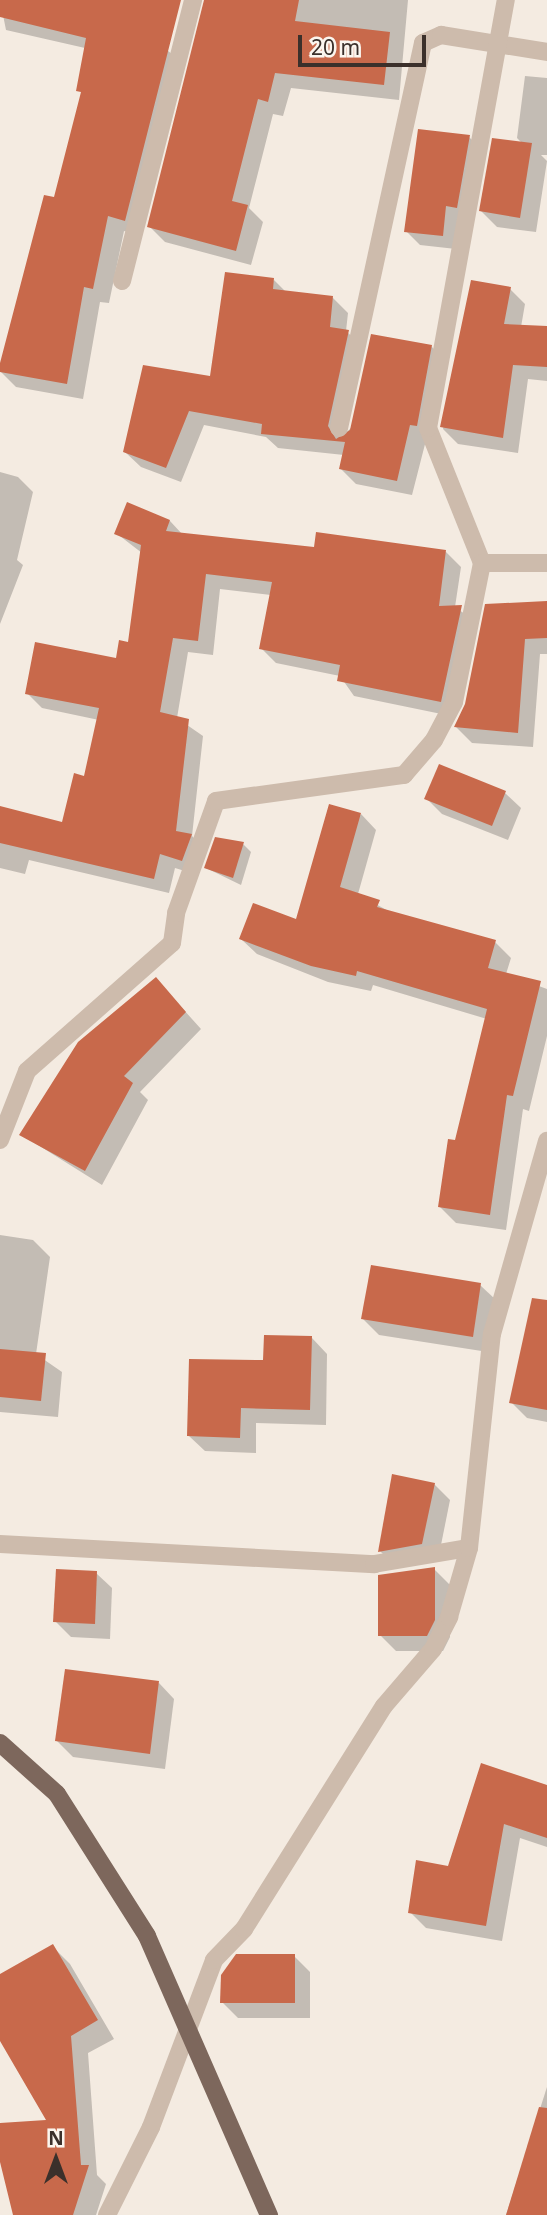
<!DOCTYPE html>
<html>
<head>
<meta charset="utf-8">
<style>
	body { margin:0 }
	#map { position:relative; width:547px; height:2215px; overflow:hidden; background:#f4ebe1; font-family:"Noto Sans",sans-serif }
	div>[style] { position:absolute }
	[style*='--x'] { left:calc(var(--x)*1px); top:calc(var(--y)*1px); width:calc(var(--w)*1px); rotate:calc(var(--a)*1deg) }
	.shadow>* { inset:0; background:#0003 }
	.building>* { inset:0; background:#c8694b }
	.minor>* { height:18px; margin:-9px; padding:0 9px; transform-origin:9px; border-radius:9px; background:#cdbbac }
	.major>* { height:18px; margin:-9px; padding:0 9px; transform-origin:9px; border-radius:9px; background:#7d675c }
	span { translate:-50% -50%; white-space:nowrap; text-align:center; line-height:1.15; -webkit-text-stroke:5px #fbf5ee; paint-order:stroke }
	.north { position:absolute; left:21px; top:2124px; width:70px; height:70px; -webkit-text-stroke:5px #fbf5ee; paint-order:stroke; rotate:0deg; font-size:19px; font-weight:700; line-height:28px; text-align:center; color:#3b302b }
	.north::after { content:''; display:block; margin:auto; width:24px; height:32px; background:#3b302b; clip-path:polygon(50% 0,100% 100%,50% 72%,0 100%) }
	.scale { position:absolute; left:298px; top:35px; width:128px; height:32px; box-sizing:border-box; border:4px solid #3b302b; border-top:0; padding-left:9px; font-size:21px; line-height:24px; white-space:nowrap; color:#3b302b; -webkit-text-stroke:5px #fbf5ee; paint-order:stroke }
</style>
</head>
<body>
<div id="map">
	<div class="shadow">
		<div style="clip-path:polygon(0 0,106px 0,184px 64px,141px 236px,124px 231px,109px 303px,100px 302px,83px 399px,16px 387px,0 371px,56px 199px,82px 95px,85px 48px,6px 30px)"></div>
		<div style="clip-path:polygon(210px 0,408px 0,399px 100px,291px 88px,283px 116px,273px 114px,249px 208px,263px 222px,251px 265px,165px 242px,149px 226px)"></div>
		<div style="clip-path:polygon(525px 76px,547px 78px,547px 155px,541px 155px,547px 161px,536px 232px,497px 227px,481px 211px,523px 144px,517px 138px)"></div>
		<div style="clip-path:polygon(469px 137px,483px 151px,456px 249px,420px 245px,406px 231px)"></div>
		<div style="clip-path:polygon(274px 280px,287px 293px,333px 298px,348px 313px,346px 331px,363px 347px,343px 436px,431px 346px,446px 362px,412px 495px,356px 484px,341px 469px,344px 455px,278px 448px,266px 437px,204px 425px,181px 482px,141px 467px,125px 452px,212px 378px)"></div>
		<div style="clip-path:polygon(473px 282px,510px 289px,525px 304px,521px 327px,547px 328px,547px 381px,528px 379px,518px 453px,458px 444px,443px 429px)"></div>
		<div style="clip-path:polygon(0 472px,18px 477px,33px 492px,17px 560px,23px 565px,0 624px)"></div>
		<div style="clip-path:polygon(170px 521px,183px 535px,315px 549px,446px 552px,461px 567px,455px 607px,476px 622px,456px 717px,354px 696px,340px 676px,276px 663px,261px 648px,271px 595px,220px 589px,213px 655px,188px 652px,177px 718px,203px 736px,192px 836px,206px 851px,198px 875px,175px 868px,169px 893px,29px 860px,25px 874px,0 868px,0 808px,63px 825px,86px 778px,99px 720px,42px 708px,27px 693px,117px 660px,130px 644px,142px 553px,116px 533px)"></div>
		<div style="clip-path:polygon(547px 603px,547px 654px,540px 654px,533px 747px,472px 743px,456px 727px)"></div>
		<div style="clip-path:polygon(505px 793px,521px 808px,508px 840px,442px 814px,426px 798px)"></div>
		<div style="clip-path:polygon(361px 814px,376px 830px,358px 894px,390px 912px,495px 942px,511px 958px,506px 974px,547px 989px,547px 1036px,529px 1111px,523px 1109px,506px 1230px,456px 1223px,440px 1207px,487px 1019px,373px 985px,371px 991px,328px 982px,257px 954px,241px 939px,297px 922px)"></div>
		<div style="clip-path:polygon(243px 844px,251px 852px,241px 885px,206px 868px)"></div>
		<div style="clip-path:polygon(156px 979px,201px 1029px,140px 1092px,148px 1100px,102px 1185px,22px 1135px)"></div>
		<div style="clip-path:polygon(0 1235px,33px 1240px,50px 1257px,36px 1354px,62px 1372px,58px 1417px,0 1412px)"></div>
		<div style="clip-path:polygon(480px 1285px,496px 1300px,488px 1352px,379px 1335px,363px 1319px)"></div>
		<div style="clip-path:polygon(547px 1303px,547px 1422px,527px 1418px,511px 1402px)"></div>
		<div style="clip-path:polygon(312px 1338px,327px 1354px,326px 1425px,256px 1423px,256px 1453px,205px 1451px,189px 1436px,265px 1361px)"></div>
		<div style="clip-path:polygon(394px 1476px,434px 1484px,450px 1500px,438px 1560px,396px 1567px,380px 1551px)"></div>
		<div style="clip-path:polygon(434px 1569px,450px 1585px,450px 1637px,443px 1651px,396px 1651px,380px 1635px)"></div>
		<div style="clip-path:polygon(96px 1573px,112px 1588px,110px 1639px,71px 1637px,55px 1621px)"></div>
		<div style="clip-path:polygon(159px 1683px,174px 1699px,165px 1769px,73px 1757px,57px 1741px)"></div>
		<div style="clip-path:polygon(547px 1787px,547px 1847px,520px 1838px,502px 1941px,426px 1928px,410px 1912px,449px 1868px)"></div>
		<div style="clip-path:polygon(52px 1946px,70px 1964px,114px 2039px,88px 2053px,97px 2175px,106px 2184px,96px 2215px,16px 2215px,0 2137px,0 2125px,49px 2122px,0 2038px,0 1976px)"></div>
		<div style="clip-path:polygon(294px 1956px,310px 1972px,310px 2018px,238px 2018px,222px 2002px)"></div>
		<div style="clip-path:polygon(547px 2087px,547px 2215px,506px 2215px)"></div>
	</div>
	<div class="building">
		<div style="clip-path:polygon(0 0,181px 0,125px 221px,108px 216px,93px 289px,84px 287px,67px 384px,0 372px,0 363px,44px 195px,54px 197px,81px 92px,76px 91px,86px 38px,0 17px)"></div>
		<div style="clip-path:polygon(204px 0,299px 0,295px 21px,390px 32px,384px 85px,275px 73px,268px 102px,258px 99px,232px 201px,248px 205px,236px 251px,147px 227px)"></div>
		<div style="clip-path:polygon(418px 129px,470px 135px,457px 208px,446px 206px,443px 236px,404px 232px)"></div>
		<div style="clip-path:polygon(492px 138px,532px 143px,520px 218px,479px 211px)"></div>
		<div style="clip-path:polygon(225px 272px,274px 278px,273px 289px,333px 296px,330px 327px,349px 330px,328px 426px,336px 439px,350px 430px,371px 334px,432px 345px,417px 426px,410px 425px,397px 481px,339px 469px,345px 442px,261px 434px,262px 424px,189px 411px,166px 468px,123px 452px,143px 365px,210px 376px)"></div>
		<div style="clip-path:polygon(471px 280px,511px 287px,504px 324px,547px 326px,547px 367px,513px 365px,503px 438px,440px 427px)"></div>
		<div style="clip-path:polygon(127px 502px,170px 520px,166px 531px,314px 547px,316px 532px,446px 550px,439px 606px,462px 605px,441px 702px,337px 681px,340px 665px,259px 649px,272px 582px,206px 574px,198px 641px,173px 638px,160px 712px,189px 719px,176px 831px,192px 834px,182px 861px,160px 854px,154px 879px,0 843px,0 806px,62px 822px,74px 773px,84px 776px,99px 708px,25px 694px,35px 642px,116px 658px,119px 640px,128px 642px,141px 545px,114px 534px)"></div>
		<div style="clip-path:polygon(547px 601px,547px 638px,525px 639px,518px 733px,454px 727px,465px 704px,485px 604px)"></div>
		<div style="clip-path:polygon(439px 764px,506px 791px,492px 826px,424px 799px)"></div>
		<div style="clip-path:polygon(329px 804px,361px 813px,340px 887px,380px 900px,377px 907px,496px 940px,488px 968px,541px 981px,513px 1096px,507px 1095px,490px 1215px,438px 1207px,448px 1139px,455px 1140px,487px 1009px,357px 971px,356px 976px,311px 966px,239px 939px,253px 903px,296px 919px)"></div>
		<div style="clip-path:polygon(215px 837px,244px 842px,233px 878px,204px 868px)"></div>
		<div style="clip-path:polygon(156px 977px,186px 1012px,124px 1076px,133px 1083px,85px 1171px,19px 1135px,78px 1042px)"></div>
		<div style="clip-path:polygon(371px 1265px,481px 1283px,473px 1337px,361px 1319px)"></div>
		<div style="clip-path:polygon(532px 1298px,547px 1300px,547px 1410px,509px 1403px)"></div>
		<div style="clip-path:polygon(264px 1335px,312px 1336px,310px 1410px,241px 1408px,240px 1438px,187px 1436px,189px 1359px,263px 1360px)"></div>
		<div style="clip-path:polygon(0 1349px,46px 1353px,41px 1401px,0 1397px)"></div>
		<div style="clip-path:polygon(392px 1474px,435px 1483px,422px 1544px,378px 1552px)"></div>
		<div style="clip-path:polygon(435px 1567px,435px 1620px,427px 1636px,378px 1636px,378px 1575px)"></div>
		<div style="clip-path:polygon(56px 1569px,97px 1571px,95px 1624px,53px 1622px)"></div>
		<div style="clip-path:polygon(65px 1669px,159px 1681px,150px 1754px,55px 1741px)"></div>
		<div style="clip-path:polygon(481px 1763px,547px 1785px,547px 1838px,504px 1824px,486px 1926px,408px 1913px,416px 1860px,448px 1866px)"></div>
		<div style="clip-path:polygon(53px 1944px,98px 2020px,71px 2036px,81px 2165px,89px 2165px,73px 2215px,13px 2215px,0 2162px,0 2123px,46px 2120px,0 2041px,0 1974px)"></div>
		<div style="clip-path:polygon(236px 1954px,295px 1954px,295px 2003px,220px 2003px,221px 1975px)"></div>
		<div style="clip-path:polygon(539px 2107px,547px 2108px,547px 2215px,506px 2215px)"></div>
	</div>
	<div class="minor">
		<div style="--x:122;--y:281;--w:290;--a:-75.8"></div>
		<div style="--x:339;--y:428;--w:394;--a:-77.7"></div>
		<div style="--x:423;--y:43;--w:20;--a:-24"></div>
		<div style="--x:441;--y:35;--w:107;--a:9.1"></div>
		<div style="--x:482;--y:563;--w:145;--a:-111.8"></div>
		<div style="--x:428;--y:428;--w:435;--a:-79.7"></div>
		<div style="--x:0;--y:1140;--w:74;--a:-68.6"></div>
		<div style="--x:27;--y:1071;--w:193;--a:-41.4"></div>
		<div style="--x:172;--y:943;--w:30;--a:-82"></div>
		<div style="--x:176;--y:913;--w:119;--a:-70.3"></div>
		<div style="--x:216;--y:801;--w:190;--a:-7.9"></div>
		<div style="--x:404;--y:775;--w:46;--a:-49.4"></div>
		<div style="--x:434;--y:740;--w:43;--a:-62.2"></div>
		<div style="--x:454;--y:702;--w:142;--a:-78.6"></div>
		<div style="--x:482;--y:563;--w:65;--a:0"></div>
		<div style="--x:0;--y:1544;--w:375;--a:3.1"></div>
		<div style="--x:374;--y:1564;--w:96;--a:-9.6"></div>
		<div style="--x:107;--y:2215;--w:98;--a:-63.4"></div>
		<div style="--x:151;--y:2127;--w:178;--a:-69.3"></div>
		<div style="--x:214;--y:1960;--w:43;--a:-45.9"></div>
		<div style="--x:244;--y:1929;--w:263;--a:-57.9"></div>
		<div style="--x:384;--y:1706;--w:75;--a:-49.3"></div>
		<div style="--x:433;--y:1649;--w:36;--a:-63"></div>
		<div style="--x:449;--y:1617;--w:72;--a:-73.8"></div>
		<div style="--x:469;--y:1548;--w:215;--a:-83.9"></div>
		<div style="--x:492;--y:1334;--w:201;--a:-74.1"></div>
	</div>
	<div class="major">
		<div style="--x:0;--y:1743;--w:76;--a:41.8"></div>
		<div style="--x:57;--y:1794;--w:168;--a:57.6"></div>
		<div style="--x:147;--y:1936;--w:305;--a:66.4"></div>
	</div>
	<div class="north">N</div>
	<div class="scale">20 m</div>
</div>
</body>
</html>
